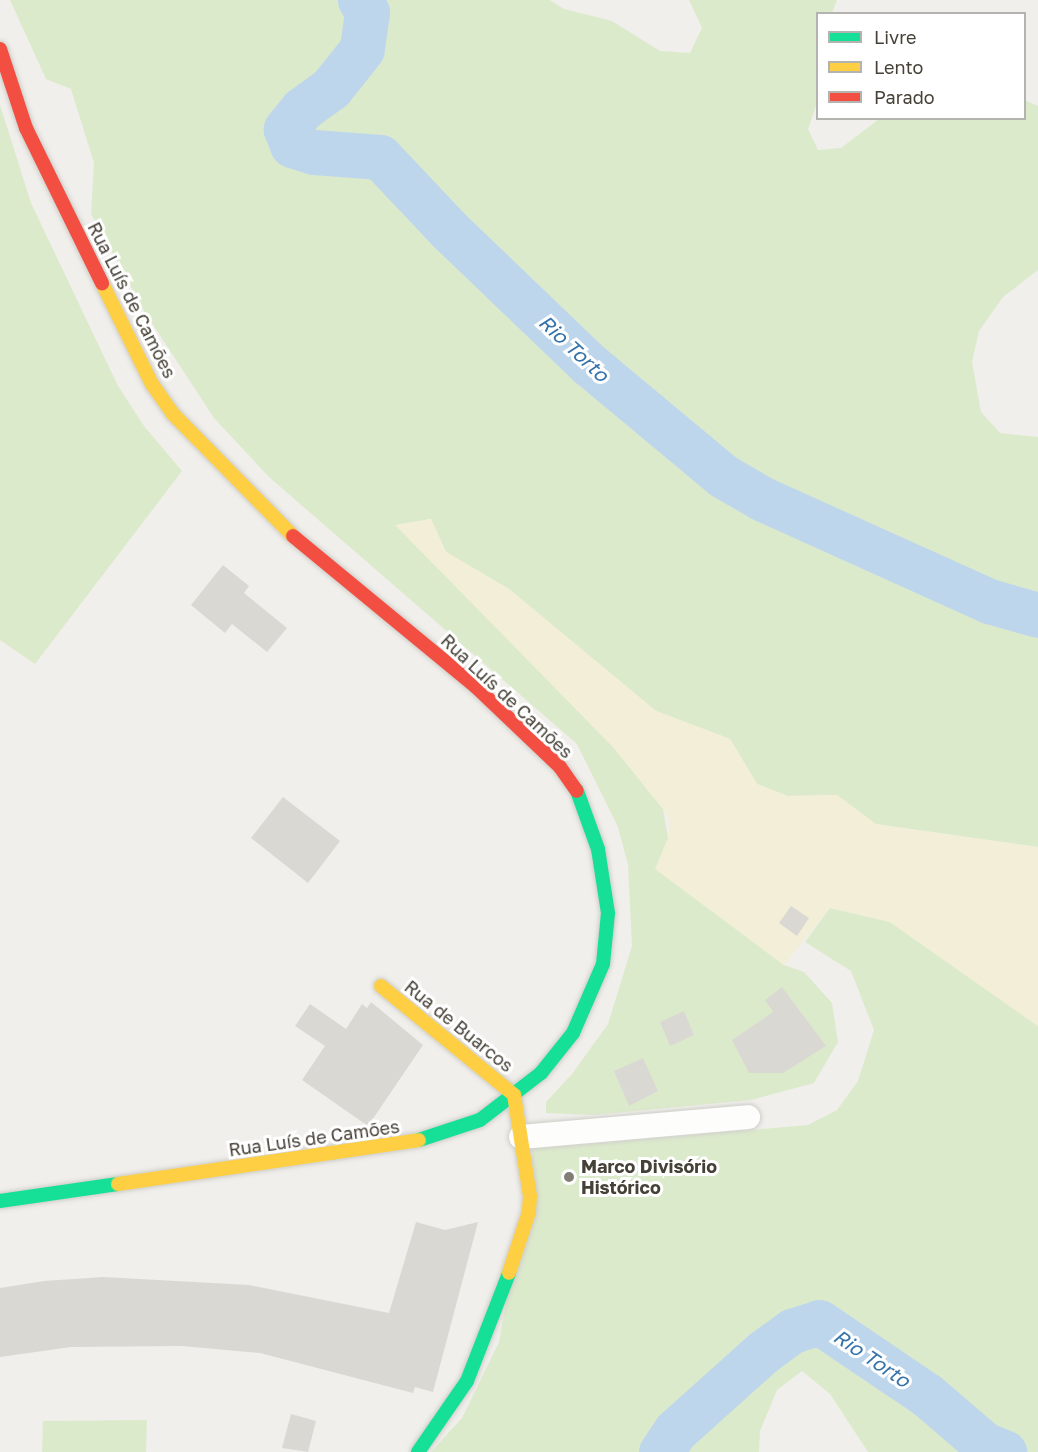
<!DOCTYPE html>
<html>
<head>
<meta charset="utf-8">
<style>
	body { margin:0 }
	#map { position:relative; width:1038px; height:1452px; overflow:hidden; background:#f0efeb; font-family:"Golos Text",sans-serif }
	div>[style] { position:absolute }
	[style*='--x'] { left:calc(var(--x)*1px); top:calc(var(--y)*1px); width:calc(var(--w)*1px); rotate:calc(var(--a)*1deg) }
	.green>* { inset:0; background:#dceacc }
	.sand>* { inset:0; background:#f3eed7 }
	.river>* { height:45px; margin:-22.5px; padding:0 22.5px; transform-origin:22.5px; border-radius:22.5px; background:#bed6ec }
	.building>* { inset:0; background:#dad8d3 }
	.roads { filter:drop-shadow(0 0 2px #cecdc8) drop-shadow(0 0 2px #cecdc8) }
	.street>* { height:24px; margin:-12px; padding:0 12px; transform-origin:12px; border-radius:12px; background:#fdfdfc }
	.fast>* { height:14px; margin:-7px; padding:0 7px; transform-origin:7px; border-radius:7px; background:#16e098 }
	.slow>* { height:14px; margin:-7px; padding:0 7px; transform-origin:7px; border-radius:7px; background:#ffcf43 }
	.jam>* { height:14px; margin:-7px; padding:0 7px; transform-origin:7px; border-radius:7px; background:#f24e42 }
	.dots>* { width:16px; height:16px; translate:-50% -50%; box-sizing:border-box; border:3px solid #fff; border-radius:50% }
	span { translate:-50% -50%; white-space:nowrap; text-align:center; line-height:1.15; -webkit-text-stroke:6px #fff; paint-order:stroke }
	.street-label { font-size:18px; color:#464137 }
	.poi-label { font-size:18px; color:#464137; font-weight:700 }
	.left { translate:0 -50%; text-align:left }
	.water-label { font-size:20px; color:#3673ab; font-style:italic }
	.legend { position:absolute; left:816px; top:12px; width:210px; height:108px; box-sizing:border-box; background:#fff; border:2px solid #b5b3af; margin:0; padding:8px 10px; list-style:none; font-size:18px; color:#464137 }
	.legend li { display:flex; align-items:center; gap:12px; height:30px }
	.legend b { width:30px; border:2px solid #b5b3af }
</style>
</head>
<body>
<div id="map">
	<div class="green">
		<div style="clip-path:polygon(10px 0,550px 0,564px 9px,612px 21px,660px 51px,690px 53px,702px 28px,689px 0,837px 0,832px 13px,818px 14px,817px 103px,808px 129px,818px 150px,841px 148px,879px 119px,1024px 118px,1025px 100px,1038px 106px,1038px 270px,1003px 297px,979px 331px,972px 362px,981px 412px,1000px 433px,1038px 437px,1038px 847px,875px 824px,837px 795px,788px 796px,757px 784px,730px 739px,656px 711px,509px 589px,446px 552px,431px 519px,396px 525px,614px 748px,663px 809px,668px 838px,656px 869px,784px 965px,804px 972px,832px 1003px,838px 1042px,814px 1083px,751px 1100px,593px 1115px,546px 1113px,546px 1102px,572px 1074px,608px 1024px,632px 946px,628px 865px,618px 827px,577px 744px,269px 477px,214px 418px,144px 311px,91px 214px,94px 163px,71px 89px,46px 79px)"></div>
		<div style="clip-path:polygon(0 105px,31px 203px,118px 386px,144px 426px,182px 471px,35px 664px,0 640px)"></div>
		<div style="clip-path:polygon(830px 908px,890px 922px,1038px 1026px,1038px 1452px,868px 1452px,830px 1394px,802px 1371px,777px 1390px,760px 1431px,759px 1452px,431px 1452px,462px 1418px,499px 1342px,533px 1149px,808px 1125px,837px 1110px,858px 1081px,874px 1030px,851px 971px,805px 942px)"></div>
		<div style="clip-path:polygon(147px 1420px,146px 1452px,42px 1452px,43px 1421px)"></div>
	</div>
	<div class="sand">
		<div style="clip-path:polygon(431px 519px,446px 552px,509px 589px,656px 711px,730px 739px,757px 784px,788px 796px,837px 795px,876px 824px,1038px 847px,1038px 1026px,890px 922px,830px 908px,784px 965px,655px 869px,668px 838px,670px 820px,663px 809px,614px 748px,395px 525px)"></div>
	</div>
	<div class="river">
		<div style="--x:360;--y:0;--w:14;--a:60"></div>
		<div style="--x:367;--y:12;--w:37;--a:98"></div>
		<div style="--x:362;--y:49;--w:50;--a:128.5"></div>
		<div style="--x:331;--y:88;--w:36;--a:144"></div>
		<div style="--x:302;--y:109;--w:26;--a:129"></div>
		<div style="--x:286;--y:129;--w:17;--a:69"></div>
		<div style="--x:292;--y:145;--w:23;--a:18"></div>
		<div style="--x:314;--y:152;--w:66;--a:4.3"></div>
		<div style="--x:380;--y:157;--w:100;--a:46.6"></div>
		<div style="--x:449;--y:230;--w:195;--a:43.8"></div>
		<div style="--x:590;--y:365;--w:173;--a:39.8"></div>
		<div style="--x:723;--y:476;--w:46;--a:29.9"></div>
		<div style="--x:763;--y:499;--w:248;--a:24.3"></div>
		<div style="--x:989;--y:601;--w:51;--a:15.9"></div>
		<div style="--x:661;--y:1452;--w:25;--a:-56"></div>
		<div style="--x:675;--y:1431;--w:118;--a:-41.9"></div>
		<div style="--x:763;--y:1352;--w:36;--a:-36"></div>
		<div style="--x:792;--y:1331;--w:28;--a:-18"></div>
		<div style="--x:819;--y:1322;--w:130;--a:34.1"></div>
		<div style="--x:927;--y:1395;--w:75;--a:40.7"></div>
		<div style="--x:984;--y:1444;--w:22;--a:22"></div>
	</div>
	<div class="building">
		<div style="clip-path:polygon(223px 565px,249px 586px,244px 593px,287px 628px,267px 652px,232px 624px,225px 633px,191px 605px)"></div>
		<div style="clip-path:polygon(283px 797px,340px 841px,308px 883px,251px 838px)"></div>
		<div style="clip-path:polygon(791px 906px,809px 918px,797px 936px,779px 923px)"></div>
		<div style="clip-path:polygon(782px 987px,826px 1046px,783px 1073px,749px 1073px,732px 1040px,773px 1012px,765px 1000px)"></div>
		<div style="clip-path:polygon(371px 1002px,423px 1045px,368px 1126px,302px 1080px,325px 1046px,295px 1026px,310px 1004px,346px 1029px,362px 1004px,367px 1008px)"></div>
		<div style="clip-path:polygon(684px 1011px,694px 1035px,670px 1046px,660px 1022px)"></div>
		<div style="clip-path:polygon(643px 1058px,658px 1091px,629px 1106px,614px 1071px)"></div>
		<div style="clip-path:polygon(416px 1222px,445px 1230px,478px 1222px,433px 1392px,415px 1387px,413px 1393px,260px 1353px,182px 1346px,71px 1347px,0 1357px,0 1288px,44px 1281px,103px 1277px,249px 1285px,389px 1313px)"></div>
		<div style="clip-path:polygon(291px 1414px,316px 1421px,308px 1452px,282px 1448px)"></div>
	</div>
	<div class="roads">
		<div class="street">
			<div style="--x:521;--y:1137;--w:228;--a:-5"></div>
		</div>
		<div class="fast">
			<div style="--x:419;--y:1140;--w:64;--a:-18.2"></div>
			<div style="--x:480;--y:1120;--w:77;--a:-37.6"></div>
			<div style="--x:541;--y:1073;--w:51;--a:-51.3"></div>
			<div style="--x:573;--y:1033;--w:75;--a:-66.5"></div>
			<div style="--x:603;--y:964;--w:51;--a:-84.4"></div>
			<div style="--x:608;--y:913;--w:65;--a:-98.9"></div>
			<div style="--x:598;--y:849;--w:62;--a:-109.9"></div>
			<div style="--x:0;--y:1201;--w:119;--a:-8.2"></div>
			<div style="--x:418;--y:1452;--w:86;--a:-55.4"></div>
			<div style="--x:467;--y:1381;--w:116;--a:-68.7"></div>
		</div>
		<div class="slow">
			<div style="--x:102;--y:283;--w:113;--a:63.7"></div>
			<div style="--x:152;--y:384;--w:37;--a:55"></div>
			<div style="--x:173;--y:414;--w:171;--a:45.5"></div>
			<div style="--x:381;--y:986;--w:172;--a:39.3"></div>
			<div style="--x:514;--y:1095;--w:102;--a:81"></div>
			<div style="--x:530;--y:1196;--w:16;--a:94"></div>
			<div style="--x:529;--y:1212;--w:64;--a:108.2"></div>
			<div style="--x:118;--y:1184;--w:304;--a:-8.3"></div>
		</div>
		<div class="jam">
			<div style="--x:0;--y:49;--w:83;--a:71.8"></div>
			<div style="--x:26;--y:128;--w:173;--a:63.9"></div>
			<div style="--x:293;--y:536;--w:236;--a:39.5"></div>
			<div style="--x:475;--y:686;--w:117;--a:43.6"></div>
			<div style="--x:560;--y:767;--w:29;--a:55"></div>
		</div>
	</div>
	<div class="dots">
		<div style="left:569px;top:1177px;background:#827e76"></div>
	</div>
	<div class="street-label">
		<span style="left:132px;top:300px;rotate:63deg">Rua Luís de Camões</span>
		<span style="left:507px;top:696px;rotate:43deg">Rua Luís de Camões</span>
		<span style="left:459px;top:1026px;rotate:39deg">Rua de Buarcos</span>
		<span style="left:314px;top:1138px;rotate:-8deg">Rua Luís de Camões</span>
	</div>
	<div class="poi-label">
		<span class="left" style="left:581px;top:1177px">Marco Divisório<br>Histórico</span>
	</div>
	<div class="water-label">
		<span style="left:574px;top:348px;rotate:43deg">Rio Torto</span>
		<span style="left:872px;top:1358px;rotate:34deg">Rio Torto</span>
	</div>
	<ul class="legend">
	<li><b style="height:8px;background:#16e098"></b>Livre</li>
	<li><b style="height:8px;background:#ffcf43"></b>Lento</li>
	<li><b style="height:8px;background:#f24e42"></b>Parado</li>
	</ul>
</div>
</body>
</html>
